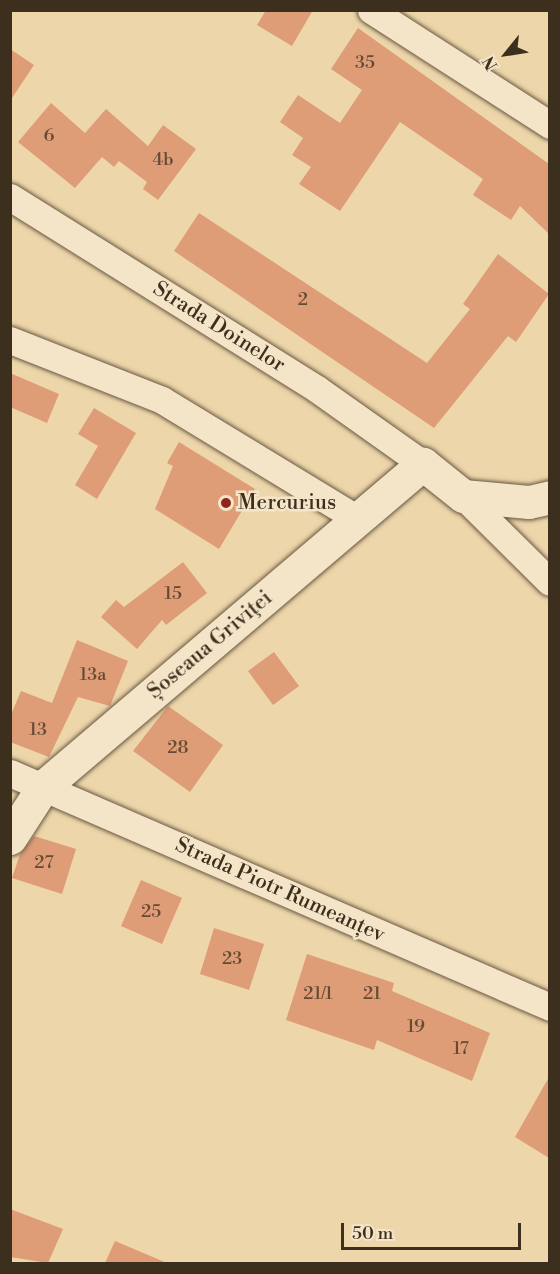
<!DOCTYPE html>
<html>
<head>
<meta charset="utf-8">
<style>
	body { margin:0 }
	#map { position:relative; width:560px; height:1274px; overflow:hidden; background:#eed6ab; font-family:"Libre Bodoni",serif }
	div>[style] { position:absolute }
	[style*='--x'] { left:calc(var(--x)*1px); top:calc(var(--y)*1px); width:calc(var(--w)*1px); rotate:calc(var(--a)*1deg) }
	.building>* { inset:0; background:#de9c77 }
	.roads { filter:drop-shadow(0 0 2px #695941) drop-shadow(0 0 2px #695941) }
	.minor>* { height:27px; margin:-13.5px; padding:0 13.5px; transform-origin:13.5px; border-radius:13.5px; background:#f4e4c8 }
	.tertiary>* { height:33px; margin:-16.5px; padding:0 16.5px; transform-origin:16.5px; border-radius:16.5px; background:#f4e4c8 }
	.dots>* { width:16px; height:16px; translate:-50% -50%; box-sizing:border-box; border:3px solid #f4e4c8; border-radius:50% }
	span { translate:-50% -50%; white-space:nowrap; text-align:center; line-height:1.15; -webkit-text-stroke:5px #f4e4c8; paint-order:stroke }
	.number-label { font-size:18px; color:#654a34 }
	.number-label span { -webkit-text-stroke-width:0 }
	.street-label { font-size:21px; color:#3d2f1e }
	.poi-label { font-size:21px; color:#3d2f1e }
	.left { translate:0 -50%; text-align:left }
	.frame { position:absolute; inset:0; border:12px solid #3d2f1e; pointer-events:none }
	.north { position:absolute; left:476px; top:24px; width:60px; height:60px; -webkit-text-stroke:4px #f4e4c8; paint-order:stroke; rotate:240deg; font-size:16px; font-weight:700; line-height:24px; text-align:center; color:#3d2f1e }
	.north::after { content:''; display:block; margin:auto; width:21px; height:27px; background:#3d2f1e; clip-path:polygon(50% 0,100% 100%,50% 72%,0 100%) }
	.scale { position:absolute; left:341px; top:1223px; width:180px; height:27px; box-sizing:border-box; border:3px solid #3d2f1e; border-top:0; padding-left:8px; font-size:18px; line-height:21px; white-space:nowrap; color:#3d2f1e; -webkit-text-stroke:4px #f4e4c8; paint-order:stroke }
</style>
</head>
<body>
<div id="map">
	<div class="building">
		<div style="clip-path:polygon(266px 10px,313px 10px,292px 46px,257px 25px)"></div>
		<div style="clip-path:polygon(358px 28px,549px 164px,549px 234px,520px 206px,511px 220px,473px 195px,483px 179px,400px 122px,340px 211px,299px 184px,311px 167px,292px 155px,303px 138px,280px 122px,298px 95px,340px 123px,362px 90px,331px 69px)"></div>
		<div style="clip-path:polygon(10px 49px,34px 65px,10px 101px)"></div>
		<div style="clip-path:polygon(51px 103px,85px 133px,106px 109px,148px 146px,163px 125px,196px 149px,158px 200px,143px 189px,147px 182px,119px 161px,114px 167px,102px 157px,75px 188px,18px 142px)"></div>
		<div style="clip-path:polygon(199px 213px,427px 363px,470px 309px,463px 304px,498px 254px,549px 294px,516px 342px,508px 336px,434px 428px,174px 251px)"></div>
		<div style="clip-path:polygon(10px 373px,59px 394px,47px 423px,10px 407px)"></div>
		<div style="clip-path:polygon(94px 408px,136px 433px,97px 499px,75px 485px,98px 446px,78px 434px)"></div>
		<div style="clip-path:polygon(179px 442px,255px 489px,219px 549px,155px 509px,173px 466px,167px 463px)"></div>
		<div style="clip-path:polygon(183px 562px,207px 593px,166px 625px,162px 620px,137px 649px,101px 617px,116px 600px,124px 607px)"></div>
		<div style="clip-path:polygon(77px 640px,128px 661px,110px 706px,78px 697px,49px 757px,10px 742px,10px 717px,21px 691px,52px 703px)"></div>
		<div style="clip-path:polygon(274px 652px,299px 686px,273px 705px,248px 671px)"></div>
		<div style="clip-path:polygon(168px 706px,223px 745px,190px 792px,133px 751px)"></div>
		<div style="clip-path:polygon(34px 836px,76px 849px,62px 894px,12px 878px,20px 854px)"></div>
		<div style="clip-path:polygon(141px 880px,182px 898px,162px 944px,121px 926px)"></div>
		<div style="clip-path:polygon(214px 928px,264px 944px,249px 990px,200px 974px)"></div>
		<div style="clip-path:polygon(307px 954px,394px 983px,392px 991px,490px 1033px,472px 1081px,377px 1040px,374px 1050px,286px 1020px)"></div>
		<div style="clip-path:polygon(549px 1077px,549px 1158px,515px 1137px)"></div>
		<div style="clip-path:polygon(10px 1209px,63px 1229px,48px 1263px,10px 1257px)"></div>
		<div style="clip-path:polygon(115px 1241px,167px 1263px,105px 1263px)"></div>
	</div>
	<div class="roads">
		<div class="minor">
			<div style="--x:371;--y:10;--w:213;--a:32.7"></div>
			<div style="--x:10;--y:197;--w:362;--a:32"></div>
			<div style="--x:317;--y:389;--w:130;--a:35.3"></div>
			<div style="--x:10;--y:340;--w:163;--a:21.5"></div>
			<div style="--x:162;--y:400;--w:229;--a:31.3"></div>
			<div style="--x:463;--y:496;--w:122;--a:44.7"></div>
			<div style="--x:10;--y:773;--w:589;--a:23.43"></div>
		</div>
		<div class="tertiary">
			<div style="--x:10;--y:838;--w:61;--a:-57.1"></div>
			<div style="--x:43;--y:787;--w:499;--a:-40.4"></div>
			<div style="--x:423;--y:464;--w:51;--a:38.7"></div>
			<div style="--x:463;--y:496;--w:66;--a:5.2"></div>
			<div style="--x:529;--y:502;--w:22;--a:-13"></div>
		</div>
	</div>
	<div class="dots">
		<div style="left:226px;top:503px;background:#8f2418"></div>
	</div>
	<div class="number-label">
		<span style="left:365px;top:63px">35</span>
		<span style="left:49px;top:136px">6</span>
		<span style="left:163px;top:160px">4b</span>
		<span style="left:303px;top:300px">2</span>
		<span style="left:173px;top:594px">15</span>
		<span style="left:93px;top:675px">13a</span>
		<span style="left:38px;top:730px">13</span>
		<span style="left:178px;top:748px">28</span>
		<span style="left:44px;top:863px">27</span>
		<span style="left:151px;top:912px">25</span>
		<span style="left:232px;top:959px">23</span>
		<span style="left:318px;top:994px">21/1</span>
		<span style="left:372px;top:994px">21</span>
		<span style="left:416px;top:1027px">19</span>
		<span style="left:461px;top:1049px">17</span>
	</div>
	<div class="street-label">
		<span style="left:219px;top:327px;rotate:32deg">Strada Doinelor</span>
		<span style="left:210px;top:645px;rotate:-40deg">Șoseaua Griviţei</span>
		<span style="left:280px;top:890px;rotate:24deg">Strada Piotr Rumeanțev</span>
	</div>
	<div class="poi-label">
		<span class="left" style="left:238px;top:503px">Mercurius</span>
	</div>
	<div class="frame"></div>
	<div class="north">N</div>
	<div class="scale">50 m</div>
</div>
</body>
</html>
